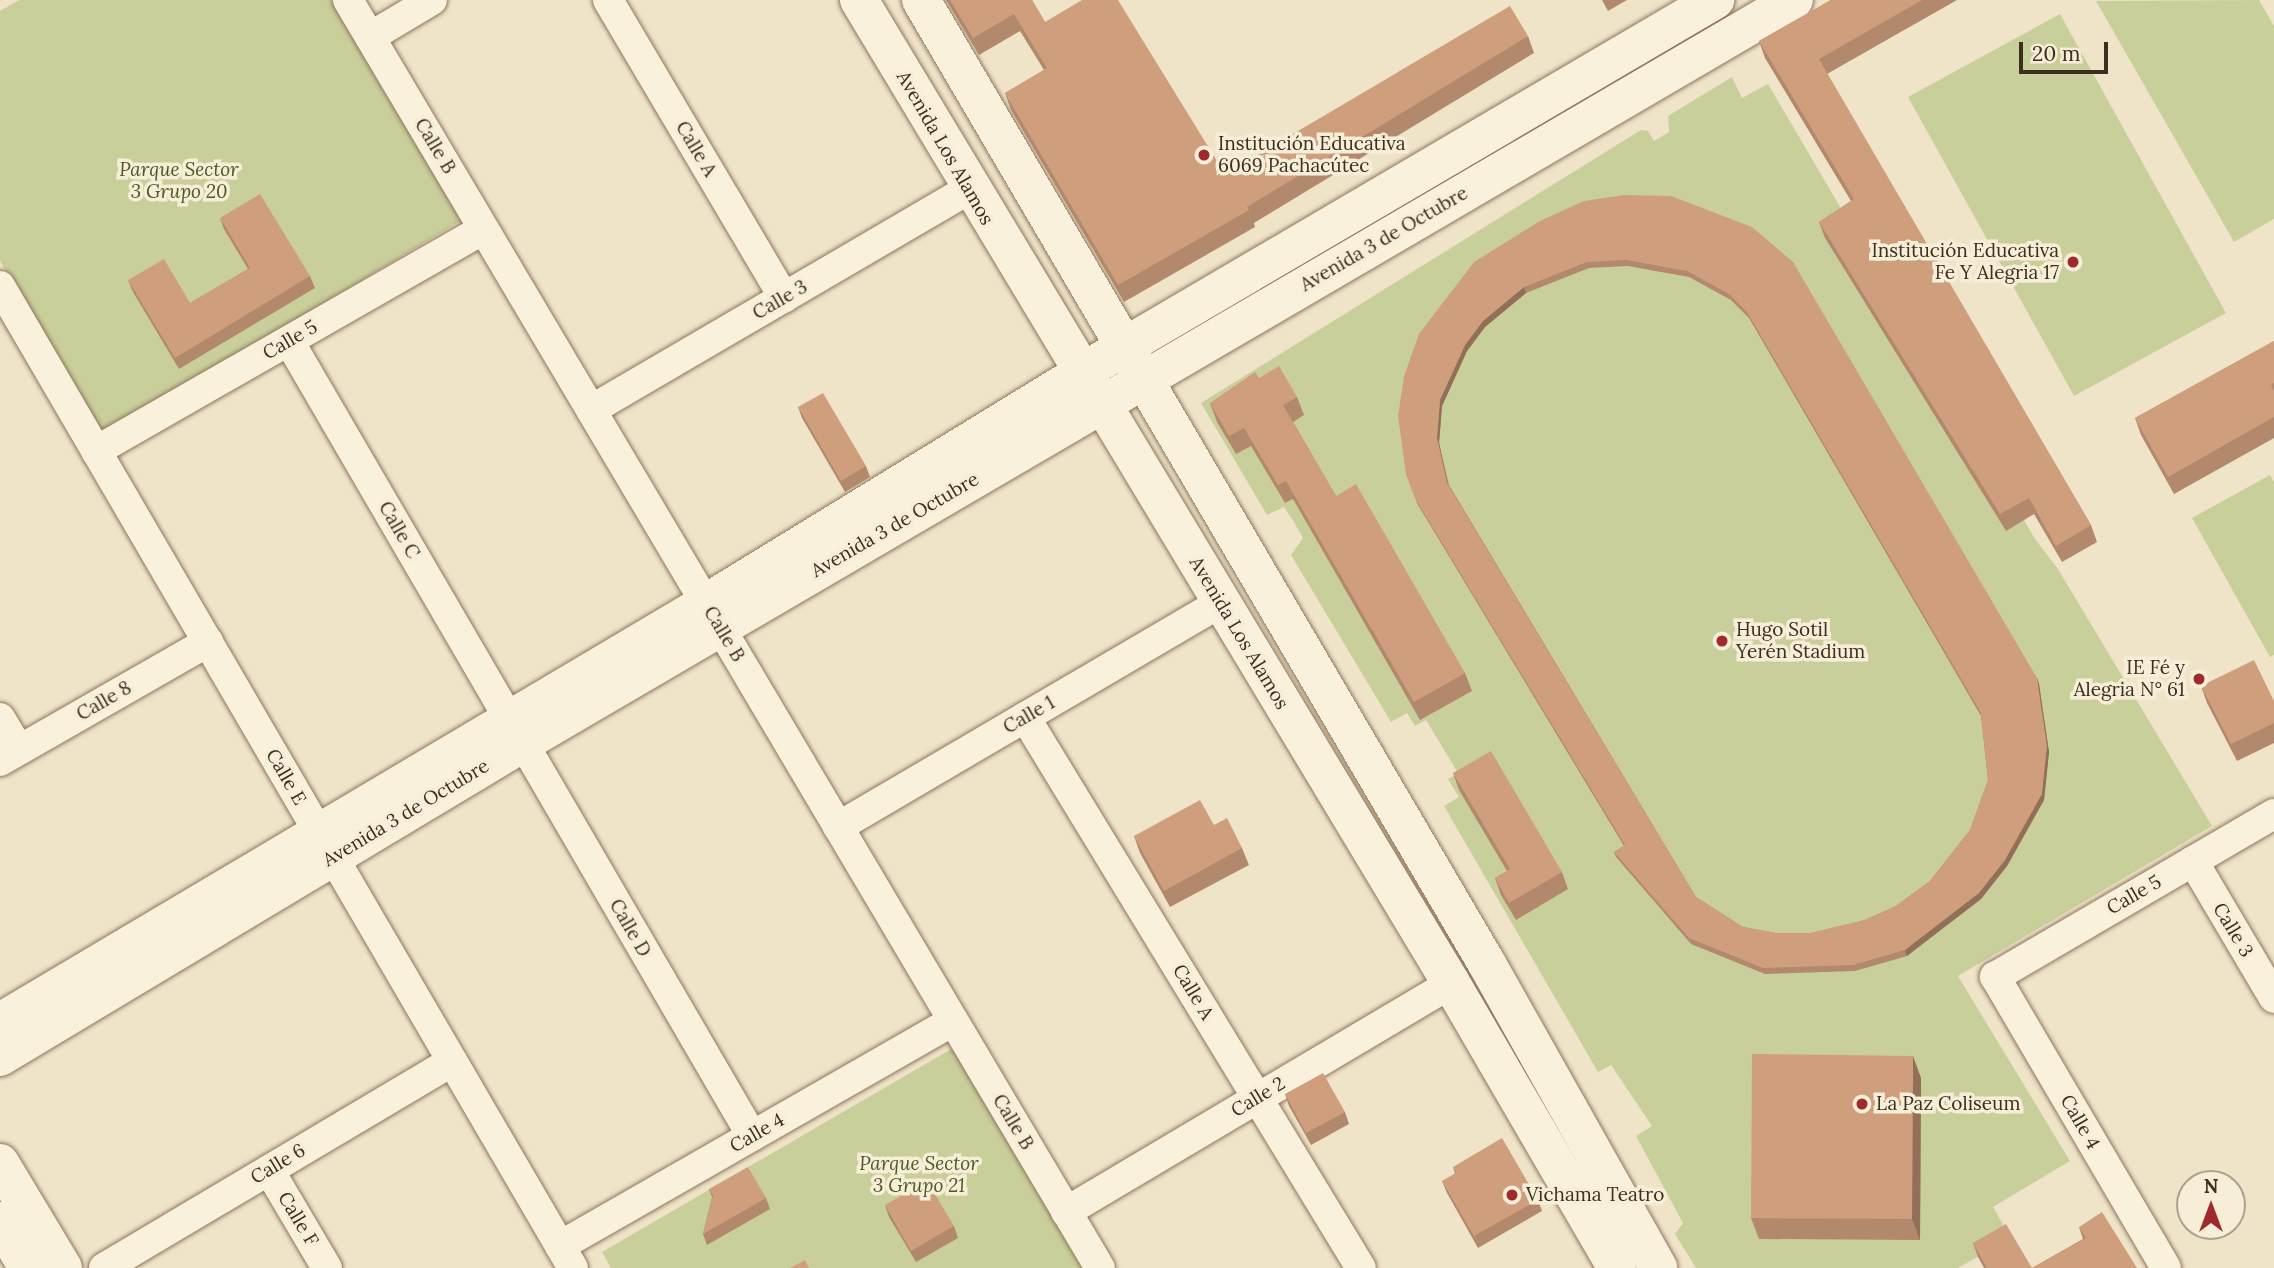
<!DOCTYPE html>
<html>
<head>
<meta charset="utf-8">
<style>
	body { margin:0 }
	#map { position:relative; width:2274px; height:1268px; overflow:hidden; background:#f0e4c8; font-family:Lora,serif }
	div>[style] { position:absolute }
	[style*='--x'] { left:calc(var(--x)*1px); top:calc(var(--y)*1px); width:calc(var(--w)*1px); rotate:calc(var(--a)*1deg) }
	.green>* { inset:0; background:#c9cf9b }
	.roads { filter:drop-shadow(0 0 2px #8d765c) drop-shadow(0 0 2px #8d765c) }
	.street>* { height:30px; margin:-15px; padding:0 15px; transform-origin:15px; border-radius:15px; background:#faf1dc }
	.secondary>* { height:38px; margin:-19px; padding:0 19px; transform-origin:19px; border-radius:19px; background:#faf1dc }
	.wall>* { inset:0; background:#b2896c }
	.shaded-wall>* { inset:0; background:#916f58 }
	.building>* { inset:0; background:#cf9f7d }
	.dots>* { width:19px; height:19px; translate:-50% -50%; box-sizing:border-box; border:4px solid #f7eed8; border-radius:50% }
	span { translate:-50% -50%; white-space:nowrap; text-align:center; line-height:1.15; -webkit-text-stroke:7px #f7eed8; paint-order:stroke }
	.poi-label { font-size:19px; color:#3d2e20 }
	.left { translate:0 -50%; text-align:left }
	.right { translate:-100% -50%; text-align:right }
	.street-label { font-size:19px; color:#3d2e20 }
	.park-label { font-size:19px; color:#4d5a26; font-style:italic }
	.north { position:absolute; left:2176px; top:1170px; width:70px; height:70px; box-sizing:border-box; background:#f7eed8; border:2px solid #ada18e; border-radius:50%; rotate:0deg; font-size:19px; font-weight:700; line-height:28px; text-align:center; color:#3d2e20 }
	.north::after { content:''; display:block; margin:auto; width:24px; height:32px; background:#9e2a2b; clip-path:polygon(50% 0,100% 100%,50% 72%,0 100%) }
	.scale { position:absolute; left:2019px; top:42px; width:89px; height:32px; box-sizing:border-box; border:4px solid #3d2e20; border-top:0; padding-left:9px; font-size:21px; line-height:24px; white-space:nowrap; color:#3d2e20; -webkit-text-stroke:5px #f7eed8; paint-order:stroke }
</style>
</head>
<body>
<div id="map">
	<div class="green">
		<div style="clip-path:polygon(19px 0,331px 0,462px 220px,103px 435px,0 261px,0 11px)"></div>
		<div style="clip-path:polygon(2259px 0,2274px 26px,2274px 219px,2234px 242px,2096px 1px)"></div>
		<div style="clip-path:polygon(2060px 14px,2226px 313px,2074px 396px,1908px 97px)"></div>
		<div style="clip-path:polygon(1732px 77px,1742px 98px,1768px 84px,2035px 539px,2058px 569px,2212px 826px,1958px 976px,2070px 1161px,1993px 1207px,2011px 1238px,1958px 1268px,1696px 1268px,1675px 1234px,1683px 1223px,1636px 1136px,1652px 1126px,1611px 1065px,1598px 1072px,1444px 806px,1459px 797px,1448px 779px,1458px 773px,1426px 720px,1415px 726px,1407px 713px,1391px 722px,1291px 555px,1303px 538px,1294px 522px,1284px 507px,1267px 515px,1201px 403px,1641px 130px,1648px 131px,1654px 141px,1669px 132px,1668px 116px)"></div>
		<div style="clip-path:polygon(2270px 475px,2274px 482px,2274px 655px,2270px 657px,2192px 518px)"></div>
		<div style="clip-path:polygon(953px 1048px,1083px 1268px,611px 1268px,602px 1252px)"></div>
	</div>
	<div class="roads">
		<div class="street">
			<div style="--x:348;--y:0;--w:1474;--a:59.33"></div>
			<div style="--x:608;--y:0;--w:346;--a:59.4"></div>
			<div style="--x:370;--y:37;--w:72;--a:-30.8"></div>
			<div style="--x:0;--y:286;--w:1137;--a:59.74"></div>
			<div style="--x:289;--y:341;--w:920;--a:59.78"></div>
			<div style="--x:591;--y:410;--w:438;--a:-30.3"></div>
			<div style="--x:96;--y:451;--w:446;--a:-29.8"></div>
			<div style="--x:1025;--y:717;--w:645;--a:58.63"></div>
			<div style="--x:0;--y:718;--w:37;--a:59"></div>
			<div style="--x:0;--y:761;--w:240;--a:-29.8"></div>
			<div style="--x:838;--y:827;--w:444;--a:-30.4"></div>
			<div style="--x:2193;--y:861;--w:159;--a:59.4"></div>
			<div style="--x:269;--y:1170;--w:114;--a:59.4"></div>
			<div style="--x:1066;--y:1212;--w:448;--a:-30.7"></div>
			<div style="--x:560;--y:1246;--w:453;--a:-29.8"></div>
			<div style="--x:104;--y:1268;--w:405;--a:-30.7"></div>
			<div style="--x:2166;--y:1268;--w:338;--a:-120.4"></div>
			<div style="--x:1995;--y:977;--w:323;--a:-30.3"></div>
		</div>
		<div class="secondary">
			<div style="--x:859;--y:0;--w:1147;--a:58.94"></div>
			<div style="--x:1451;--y:983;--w:330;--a:59.8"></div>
			<div style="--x:921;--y:0;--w:1118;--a:59.58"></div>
			<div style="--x:1487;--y:964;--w:349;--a:60.6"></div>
			<div style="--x:0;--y:1022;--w:821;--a:-30.69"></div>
			<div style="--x:706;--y:603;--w:494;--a:-31.5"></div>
			<div style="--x:1127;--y:345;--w:682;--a:-30.4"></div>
			<div style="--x:0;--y:1057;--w:610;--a:-30.98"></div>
			<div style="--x:523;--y:743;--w:1472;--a:-30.31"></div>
			<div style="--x:0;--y:1163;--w:122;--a:59"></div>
			<div style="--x:0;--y:1221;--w:55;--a:59.2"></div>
		</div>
	</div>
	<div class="wall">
		<div style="clip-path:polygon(946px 0,1032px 0,1045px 22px,1225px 174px,1528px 36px,1534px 53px,1254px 223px,1255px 227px,1124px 302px,1011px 110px,1005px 93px,1044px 70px,1020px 31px,979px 55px)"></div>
		<div style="clip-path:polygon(1602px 0,1627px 0,1608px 11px)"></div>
		<div style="clip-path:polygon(1831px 0,1957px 0,1827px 74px,2091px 525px,2097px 542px,2062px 562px,2034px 514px,2006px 531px,1825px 238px,1819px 222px,1851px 201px,1765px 58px,1759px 41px)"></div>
		<div style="clip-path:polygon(evenodd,1671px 196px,2037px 678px,2039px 684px,2049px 752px,2044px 800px,2007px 866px,1981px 899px,1907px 956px,1855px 971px,1765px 974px,1691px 944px,1616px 857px,1614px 852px,1624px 846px,1418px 505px,1406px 474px,1419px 334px,1671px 196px,1628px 266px,1689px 277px,1731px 300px,1749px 318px,1981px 716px,1988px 780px,1970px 830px,1930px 881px,1896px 906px,1865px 920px,1811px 933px,1776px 933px,1743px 927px,1696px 897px,1449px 485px,1439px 443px,1442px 406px,1467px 351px,1485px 327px,1526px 293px,1589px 268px,1628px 266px)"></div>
		<div style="clip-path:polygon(220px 218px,310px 276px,315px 288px,179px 369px,133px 292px,128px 280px,190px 303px,248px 269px,224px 229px)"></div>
		<div style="clip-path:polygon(2274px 341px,2274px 438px,2174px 494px,2141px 435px,2135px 418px)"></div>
		<div style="clip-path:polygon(1297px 397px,1304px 415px,1293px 422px,1336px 496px,1465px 673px,1472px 691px,1420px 720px,1293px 499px,1285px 503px,1251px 446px,1236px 454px,1217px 422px,1210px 403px)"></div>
		<div style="clip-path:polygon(798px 407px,866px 466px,870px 477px,845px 492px,802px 418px)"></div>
		<div style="clip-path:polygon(2201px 686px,2274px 701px,2274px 743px,2237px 761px,2207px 703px)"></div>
		<div style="clip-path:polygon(1453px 773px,1562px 872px,1568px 889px,1516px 920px,1501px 895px,1495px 878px,1507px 871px,1459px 790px)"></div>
		<div style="clip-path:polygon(1214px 825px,1242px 848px,1249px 865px,1170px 907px,1140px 853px,1134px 836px)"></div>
		<div style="clip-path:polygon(1921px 1078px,1920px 1240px,1759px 1239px,1751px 1218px)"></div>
		<div style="clip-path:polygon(1285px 1094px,1345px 1112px,1349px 1124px,1311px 1145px,1289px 1106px)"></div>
		<div style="clip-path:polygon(1453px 1167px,1538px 1200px,1542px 1211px,1478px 1248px,1447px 1193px,1442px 1181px,1455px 1174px)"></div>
		<div style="clip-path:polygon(709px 1189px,766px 1198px,770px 1209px,707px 1245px,703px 1234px,712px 1197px)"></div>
		<div style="clip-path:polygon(885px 1205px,954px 1226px,958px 1238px,916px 1262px,889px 1217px)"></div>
		<div style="clip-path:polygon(2079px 1227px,2137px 1268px,1984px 1268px,1978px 1257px,1973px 1243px,2032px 1268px,2083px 1239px)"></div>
	</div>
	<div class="shaded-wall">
		<div style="clip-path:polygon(1524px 287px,1526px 293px,1485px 327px,1467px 351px,1442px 406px,1439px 443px,1449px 489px,1437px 438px,1440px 400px,1465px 345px,1483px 321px)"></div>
		<div style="clip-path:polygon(2037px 678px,2039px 684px,2049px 752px,2044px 800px,2007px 866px,1981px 899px,1907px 956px,1905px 950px,2005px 860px)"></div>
		<div style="clip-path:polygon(1913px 1056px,1921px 1078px,1920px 1240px,1912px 1219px)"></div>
	</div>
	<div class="building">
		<div style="clip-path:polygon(950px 0,1032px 0,1045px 22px,1082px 0,1118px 0,1225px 174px,1510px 6px,1528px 36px,1247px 207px,1249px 210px,1118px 285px,1005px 93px,1047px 68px,1014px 14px,973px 38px)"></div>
		<div style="clip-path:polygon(1831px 0,1922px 0,1819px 59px,2091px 525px,2056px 546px,2029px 498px,2000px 514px,1819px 222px,1854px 199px,1759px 41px)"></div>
		<div style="clip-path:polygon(260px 194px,310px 276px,175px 358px,128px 280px,164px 259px,190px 303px,250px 268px,220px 218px)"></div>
		<div style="clip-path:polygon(evenodd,1624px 195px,1671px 196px,1752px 227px,1793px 262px,2037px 678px,2047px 746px,2042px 794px,2005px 860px,1979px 893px,1905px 950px,1853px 965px,1763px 968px,1689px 938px,1614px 852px,1625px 845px,1416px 500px,1406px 474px,1398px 416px,1404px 376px,1419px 334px,1474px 262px,1540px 221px,1584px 201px,1624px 195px,1626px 260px,1687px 271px,1729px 294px,1747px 312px,1981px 713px,1988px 780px,1970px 830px,1930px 881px,1896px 906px,1865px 920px,1811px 933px,1776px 933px,1743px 927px,1696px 897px,1447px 483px,1437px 438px,1440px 400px,1465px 345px,1483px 321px,1524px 287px,1587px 262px,1626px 260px)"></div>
		<div style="clip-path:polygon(2274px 341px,2274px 383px,2271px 385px,2274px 391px,2274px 417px,2168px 477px,2135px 418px)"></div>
		<div style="clip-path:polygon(1279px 366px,1297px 397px,1283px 405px,1336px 496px,1356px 484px,1465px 673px,1414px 702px,1286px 481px,1278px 485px,1244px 428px,1229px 436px,1210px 403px,1255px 372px,1259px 378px)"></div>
		<div style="clip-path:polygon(823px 393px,866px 466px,841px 481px,798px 407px)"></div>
		<div style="clip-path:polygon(2254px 660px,2274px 701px,2274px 723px,2231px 744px,2201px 686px)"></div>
		<div style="clip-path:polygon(1491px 751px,1562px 872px,1509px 903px,1495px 878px,1510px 869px,1453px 773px)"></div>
		<div style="clip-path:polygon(1200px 800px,1214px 825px,1227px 818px,1242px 848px,1164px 891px,1134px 836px)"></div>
		<div style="clip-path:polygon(1752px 1054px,1913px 1056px,1912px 1219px,1751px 1218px)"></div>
		<div style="clip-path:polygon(1323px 1073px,1345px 1112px,1306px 1133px,1285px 1094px)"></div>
		<div style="clip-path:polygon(1502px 1138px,1538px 1200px,1474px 1236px,1442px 1181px,1456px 1173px,1453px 1167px)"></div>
		<div style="clip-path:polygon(748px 1167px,766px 1198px,703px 1234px,713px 1195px,709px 1189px)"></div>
		<div style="clip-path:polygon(927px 1181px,954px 1226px,911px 1251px,885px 1205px)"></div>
		<div style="clip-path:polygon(2102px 1212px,2137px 1268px,1987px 1268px,1973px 1243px,2006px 1224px,2032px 1268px,2086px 1238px,2079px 1227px)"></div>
		<div style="clip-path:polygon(805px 1260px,809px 1268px,790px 1268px)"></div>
	</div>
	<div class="dots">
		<div style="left:1204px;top:155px;background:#9e2a2b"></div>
		<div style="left:2073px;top:262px;background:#9e2a2b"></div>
		<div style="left:1722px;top:641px;background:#9e2a2b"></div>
		<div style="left:2199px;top:679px;background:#9e2a2b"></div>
		<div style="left:1862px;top:1104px;background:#9e2a2b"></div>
		<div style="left:1512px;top:1195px;background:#9e2a2b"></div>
	</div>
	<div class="poi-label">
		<span class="left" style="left:1218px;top:155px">Institución Educativa<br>6069 Pachacútec</span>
		<span class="right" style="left:2059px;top:262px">Institución Educativa<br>Fe Y Alegria 17</span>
		<span class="left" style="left:1736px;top:641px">Hugo Sotil<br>Yerén Stadium</span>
		<span class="right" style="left:2185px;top:679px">IE Fé y<br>Alegria N° 61</span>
		<span class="left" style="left:1876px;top:1104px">La Paz Coliseum</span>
		<span class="left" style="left:1526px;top:1195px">Vichama Teatro</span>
	</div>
	<div class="street-label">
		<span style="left:435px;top:146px;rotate:59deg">Calle B</span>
		<span style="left:945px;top:148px;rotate:60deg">Avenida Los Alamos</span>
		<span style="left:696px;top:149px;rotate:59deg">Calle A</span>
		<span style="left:1384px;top:239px;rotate:-30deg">Avenida 3 de Octubre</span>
		<span style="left:780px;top:300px;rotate:-30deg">Calle 3</span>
		<span style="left:290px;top:340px;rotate:-30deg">Calle 5</span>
		<span style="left:895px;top:525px;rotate:-30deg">Avenida 3 de Octubre</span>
		<span style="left:399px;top:530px;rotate:60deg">Calle C</span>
		<span style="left:1239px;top:633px;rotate:59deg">Avenida Los Alamos</span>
		<span style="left:724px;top:634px;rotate:59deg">Calle B</span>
		<span style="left:104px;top:701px;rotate:-30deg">Calle 8</span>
		<span style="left:1029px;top:715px;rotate:-30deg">Calle 1</span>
		<span style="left:286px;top:777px;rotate:60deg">Calle E</span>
		<span style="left:406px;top:813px;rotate:-31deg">Avenida 3 de Octubre</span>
		<span style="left:2134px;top:895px;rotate:-30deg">Calle 5</span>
		<span style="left:630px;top:928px;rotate:60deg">Calle D</span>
		<span style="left:2233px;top:930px;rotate:59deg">Calle 3</span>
		<span style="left:1193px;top:992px;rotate:59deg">Calle A</span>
		<span style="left:1258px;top:1097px;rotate:-31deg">Calle 2</span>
		<span style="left:1013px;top:1122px;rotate:59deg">Calle B</span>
		<span style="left:2080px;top:1122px;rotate:60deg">Calle 4</span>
		<span style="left:757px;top:1133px;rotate:-30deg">Calle 4</span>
		<span style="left:278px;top:1164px;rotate:-31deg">Calle 6</span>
		<span style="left:298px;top:1219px;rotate:59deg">Calle F</span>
	</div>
	<div class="park-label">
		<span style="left:179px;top:181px">Parque Sector<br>3 Grupo 20</span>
		<span style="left:919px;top:1175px">Parque Sector<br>3 Grupo 21</span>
	</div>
	<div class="north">N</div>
	<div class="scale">20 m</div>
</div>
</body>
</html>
